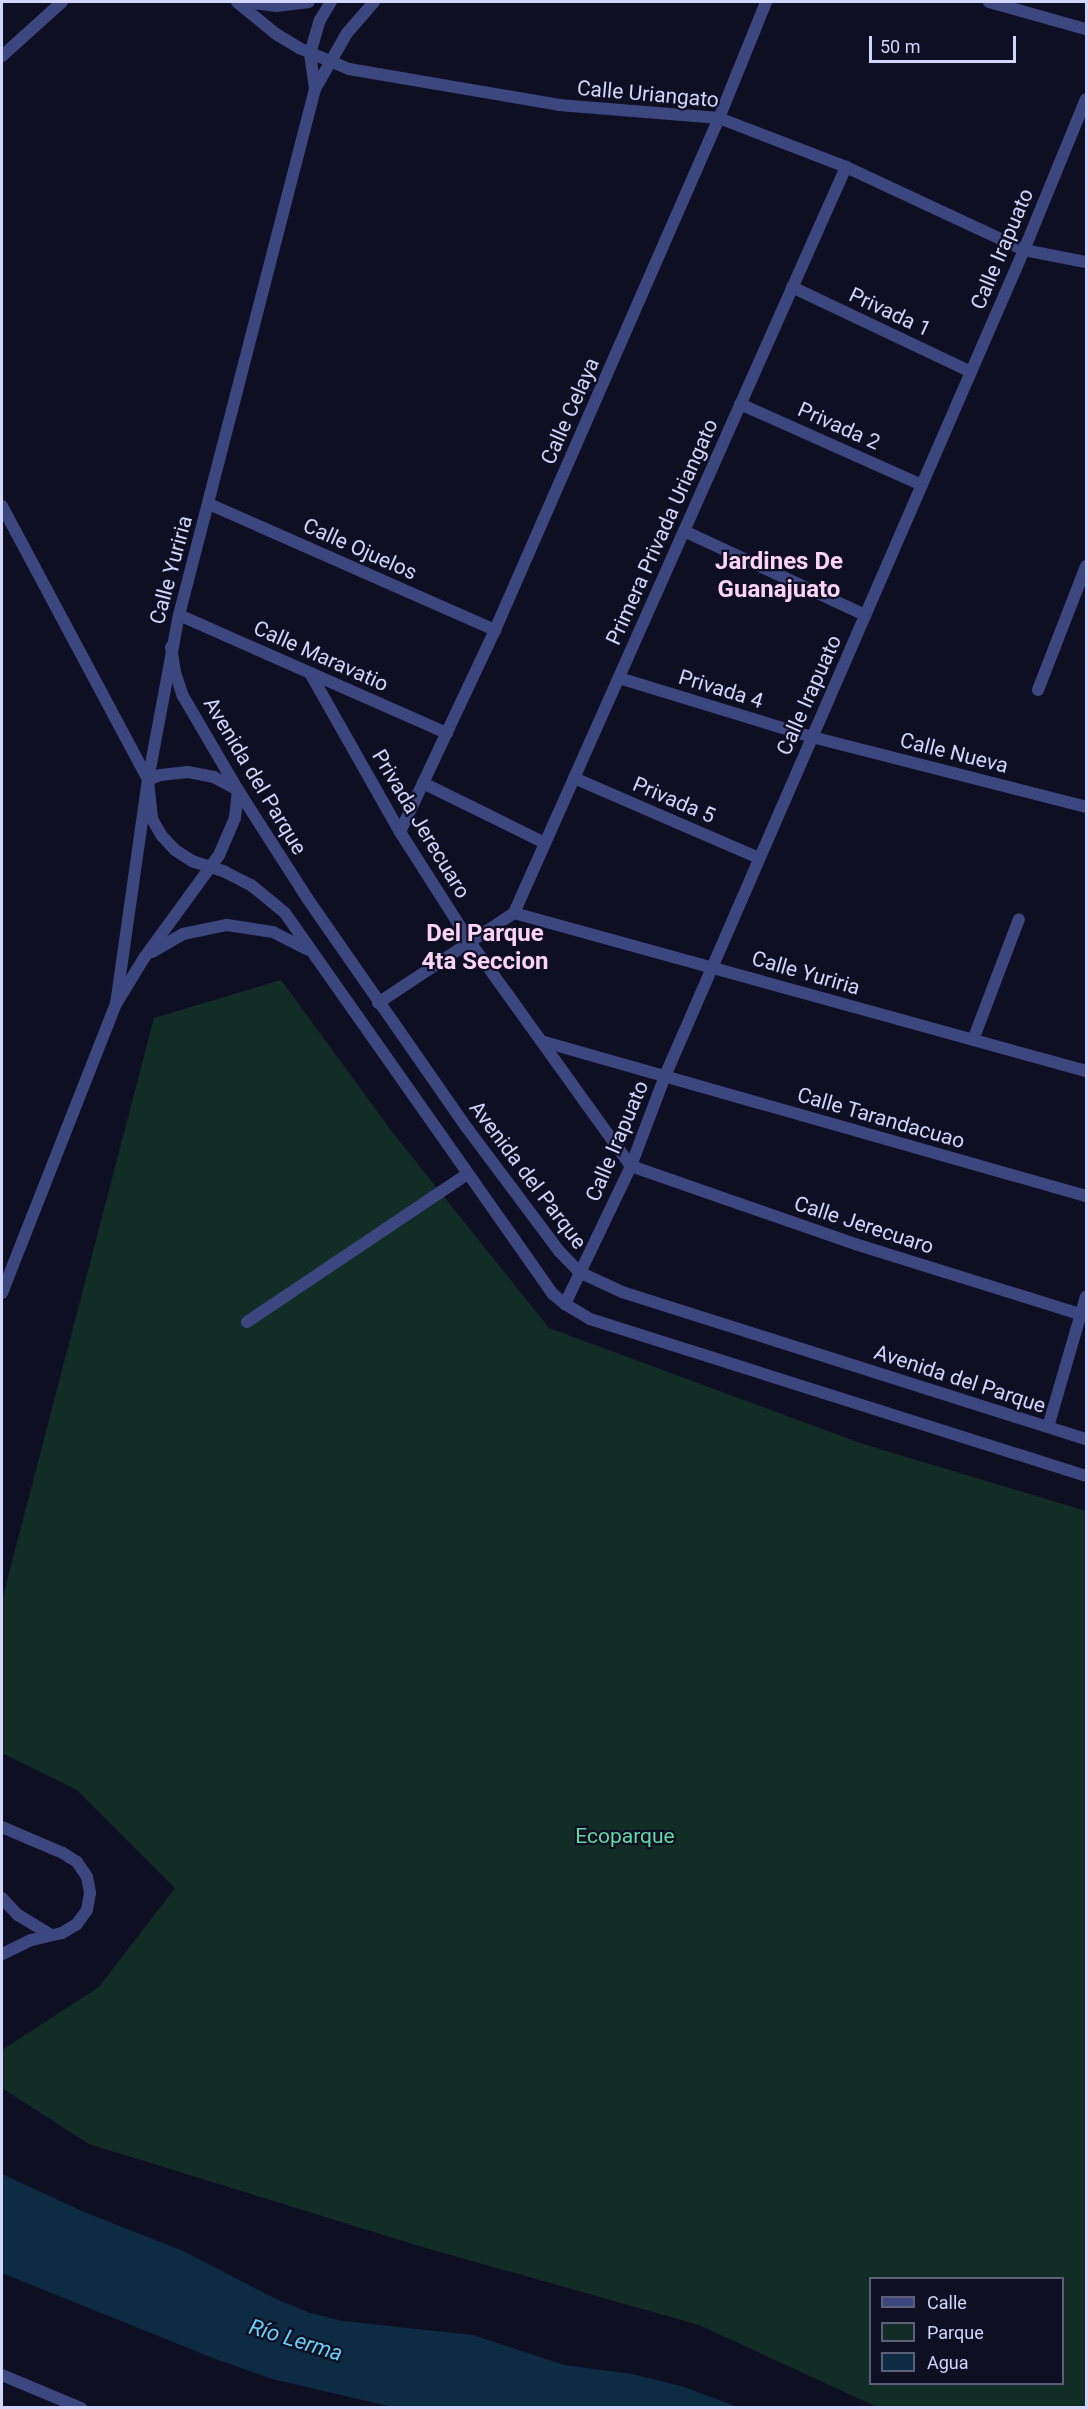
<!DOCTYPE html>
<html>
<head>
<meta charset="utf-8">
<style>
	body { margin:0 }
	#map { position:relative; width:1088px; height:2409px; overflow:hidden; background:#0f0f23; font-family:Roboto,sans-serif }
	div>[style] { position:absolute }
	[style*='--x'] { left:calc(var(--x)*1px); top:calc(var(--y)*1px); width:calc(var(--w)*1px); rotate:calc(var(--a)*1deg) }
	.green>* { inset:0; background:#122d26 }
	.water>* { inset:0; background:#0d2c43 }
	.minor>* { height:12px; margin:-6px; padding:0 6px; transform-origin:6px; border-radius:6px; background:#3c4780 }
	.tertiary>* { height:12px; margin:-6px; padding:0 6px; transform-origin:6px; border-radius:6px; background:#3c4780 }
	span { translate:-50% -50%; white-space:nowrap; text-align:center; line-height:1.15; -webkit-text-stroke:4.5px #0f0f23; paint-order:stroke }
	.street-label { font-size:21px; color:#d2d6fd }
	.park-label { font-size:21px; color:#61dba4 }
	.water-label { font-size:22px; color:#64d2fa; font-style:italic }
	.quarter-label { font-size:24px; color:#fdd4f7; font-weight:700 }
	.frame { position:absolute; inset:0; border:3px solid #d2d6fd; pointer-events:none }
	.legend { position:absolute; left:869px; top:2277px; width:195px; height:108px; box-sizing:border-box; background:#0f0f23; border:2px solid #5d5f7a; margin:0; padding:8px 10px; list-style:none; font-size:18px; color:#d2d6fd }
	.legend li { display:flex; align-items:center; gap:12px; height:30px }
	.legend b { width:30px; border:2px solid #5d5f7a }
	.scale { position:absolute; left:869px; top:36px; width:147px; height:27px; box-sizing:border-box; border:3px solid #d2d6fd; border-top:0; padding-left:8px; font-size:18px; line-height:21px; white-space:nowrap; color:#d2d6fd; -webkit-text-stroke:4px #0f0f23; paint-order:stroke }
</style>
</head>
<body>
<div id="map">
	<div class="green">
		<div style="clip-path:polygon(evenodd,281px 980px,393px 1133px,549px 1328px,863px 1444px,1086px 1511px,1086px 2407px,877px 2407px,699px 2325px,419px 2246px,89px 2144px,2px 2088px,2px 2050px,99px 1987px,175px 1888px,77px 1790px,2px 1753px,2px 1600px,154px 1018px,281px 980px,870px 2278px,1062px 2278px,1062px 2384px,870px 2384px,870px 2278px)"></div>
	</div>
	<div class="water">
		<div style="clip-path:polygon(2px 2174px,84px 2212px,181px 2250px,276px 2299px,310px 2313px,343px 2321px,473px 2335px,564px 2365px,632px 2374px,681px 2386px,738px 2407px,393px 2407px,272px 2379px,213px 2358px,2px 2273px)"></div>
	</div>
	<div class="minor">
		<div style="--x:237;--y:2;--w:50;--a:39.4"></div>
		<div style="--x:276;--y:34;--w:27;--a:31"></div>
		<div style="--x:299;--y:48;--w:54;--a:22.8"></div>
		<div style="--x:349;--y:69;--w:213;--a:9.7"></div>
		<div style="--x:559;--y:105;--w:161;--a:4.6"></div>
		<div style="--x:719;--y:118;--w:136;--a:21.1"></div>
		<div style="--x:846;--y:167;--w:196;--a:25"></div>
		<div style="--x:1024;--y:250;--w:63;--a:11"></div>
		<div style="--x:989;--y:2;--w:101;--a:15.6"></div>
		<div style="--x:2;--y:56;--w:81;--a:-42"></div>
		<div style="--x:792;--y:287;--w:198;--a:25.4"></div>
		<div style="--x:740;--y:404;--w:199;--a:24"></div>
		<div style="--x:209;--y:504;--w:313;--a:23.8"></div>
		<div style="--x:684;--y:531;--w:200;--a:24.9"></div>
		<div style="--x:179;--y:615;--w:293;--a:23.8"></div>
		<div style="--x:310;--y:673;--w:183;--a:60.5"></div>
		<div style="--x:400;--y:832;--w:130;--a:57.5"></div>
		<div style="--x:470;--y:942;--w:276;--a:54.3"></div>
		<div style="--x:631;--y:1166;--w:237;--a:19.2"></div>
		<div style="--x:855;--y:1244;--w:242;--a:17.3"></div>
		<div style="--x:619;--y:678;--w:202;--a:17"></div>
		<div style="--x:812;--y:737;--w:283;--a:14.3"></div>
		<div style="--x:1038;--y:690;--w:133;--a:-68.8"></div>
		<div style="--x:574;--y:778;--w:202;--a:23.4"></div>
		<div style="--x:423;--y:783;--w:136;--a:26.2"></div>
		<div style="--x:400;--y:832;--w:223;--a:-64.8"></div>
		<div style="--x:495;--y:630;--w:559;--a:-66.37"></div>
		<div style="--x:719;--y:118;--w:125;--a:-67.9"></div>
		<div style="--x:514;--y:913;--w:817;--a:-66.01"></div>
		<div style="--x:514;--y:913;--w:593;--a:15.44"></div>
		<div style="--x:378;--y:1003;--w:163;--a:-33.5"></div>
		<div style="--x:973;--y:1040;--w:129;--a:-69.2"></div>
		<div style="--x:541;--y:1041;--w:567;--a:15.88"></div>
		<div style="--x:565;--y:1304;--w:153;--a:-64.4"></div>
		<div style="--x:631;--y:1166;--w:96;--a:-69.3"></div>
		<div style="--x:665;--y:1076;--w:901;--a:-66.51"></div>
		<div style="--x:1024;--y:250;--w:163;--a:-67.7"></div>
		<div style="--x:247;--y:1322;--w:265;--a:-33.9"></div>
		<div style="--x:1048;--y:1427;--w:136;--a:-73.8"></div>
		<div style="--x:2;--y:2375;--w:86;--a:22.7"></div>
	</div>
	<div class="tertiary">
		<div style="--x:244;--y:2;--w:32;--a:7"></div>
		<div style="--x:276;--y:6;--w:33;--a:-7"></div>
		<div style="--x:315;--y:89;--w:35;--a:-98"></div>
		<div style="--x:310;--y:54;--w:35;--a:-74"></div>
		<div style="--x:320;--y:20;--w:21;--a:-59"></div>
		<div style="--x:2;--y:506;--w:310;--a:61.9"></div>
		<div style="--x:148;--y:780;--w:39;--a:84"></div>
		<div style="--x:152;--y:819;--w:20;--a:60"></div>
		<div style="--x:162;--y:836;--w:19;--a:47"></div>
		<div style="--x:175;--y:850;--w:20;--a:33"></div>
		<div style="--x:192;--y:861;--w:35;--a:18"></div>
		<div style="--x:225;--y:872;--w:29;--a:27"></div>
		<div style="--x:251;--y:885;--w:44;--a:39.5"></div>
		<div style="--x:285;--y:913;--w:466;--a:54.9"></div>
		<div style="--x:553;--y:1294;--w:16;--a:40"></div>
		<div style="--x:565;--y:1304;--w:29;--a:31"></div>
		<div style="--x:590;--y:1319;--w:520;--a:17.56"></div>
		<div style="--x:171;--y:647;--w:25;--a:81"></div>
		<div style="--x:175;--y:672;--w:25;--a:72"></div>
		<div style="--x:183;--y:696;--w:109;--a:59.7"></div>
		<div style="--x:238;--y:790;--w:128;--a:57.4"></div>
		<div style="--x:307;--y:898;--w:280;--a:55.2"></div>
		<div style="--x:467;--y:1128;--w:154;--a:53.2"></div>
		<div style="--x:559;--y:1251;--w:29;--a:46"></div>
		<div style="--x:579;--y:1272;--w:47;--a:24.9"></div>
		<div style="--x:622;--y:1292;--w:487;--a:17.6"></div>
		<div style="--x:152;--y:952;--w:36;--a:-30"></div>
		<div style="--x:183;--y:934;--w:45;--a:-11.6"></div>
		<div style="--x:227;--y:925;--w:47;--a:8.7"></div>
		<div style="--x:273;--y:932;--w:38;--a:27"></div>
		<div style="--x:116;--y:1004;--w:226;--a:-81.9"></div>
		<div style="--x:148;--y:780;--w:168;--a:-79.4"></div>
		<div style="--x:179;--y:615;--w:543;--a:-75.5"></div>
		<div style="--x:315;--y:89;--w:64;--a:-60.3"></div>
		<div style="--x:347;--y:33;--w:41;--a:-48.9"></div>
		<div style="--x:2;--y:1293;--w:311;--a:-68.5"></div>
		<div style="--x:116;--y:1004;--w:54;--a:-58.7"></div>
		<div style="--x:144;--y:958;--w:127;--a:-53.9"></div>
		<div style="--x:219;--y:855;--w:40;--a:-66.6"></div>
		<div style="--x:235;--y:818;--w:28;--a:-84"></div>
		<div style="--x:238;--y:790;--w:27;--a:-152"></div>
		<div style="--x:214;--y:777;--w:26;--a:-169"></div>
		<div style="--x:188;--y:772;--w:28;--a:174"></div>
		<div style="--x:160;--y:775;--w:13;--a:157"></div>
		<div style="--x:2;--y:1827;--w:66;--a:23.1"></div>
		<div style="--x:63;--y:1853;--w:17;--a:33"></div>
		<div style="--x:77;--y:1862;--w:18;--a:56"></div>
		<div style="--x:87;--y:1877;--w:16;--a:79"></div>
		<div style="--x:90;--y:1893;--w:17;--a:100"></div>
		<div style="--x:87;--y:1910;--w:17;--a:126"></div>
		<div style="--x:77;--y:1924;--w:17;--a:149"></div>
		<div style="--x:62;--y:1933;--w:32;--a:167"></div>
		<div style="--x:31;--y:1940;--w:32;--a:154"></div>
		<div style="--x:2;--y:1898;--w:23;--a:47"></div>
		<div style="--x:18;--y:1915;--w:39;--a:31"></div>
	</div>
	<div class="street-label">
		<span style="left:648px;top:94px;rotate:5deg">Calle Uriangato</span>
		<span style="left:1002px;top:249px;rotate:-67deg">Calle Irapuato</span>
		<span style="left:890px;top:312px;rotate:25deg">Privada 1</span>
		<span style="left:570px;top:411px;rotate:-66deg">Calle Celaya</span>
		<span style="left:839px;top:426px;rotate:24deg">Privada 2</span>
		<span style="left:662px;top:532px;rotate:-66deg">Primera Privada Uriangato</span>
		<span style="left:360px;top:549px;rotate:24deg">Calle Ojuelos</span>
		<span style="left:171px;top:570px;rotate:-75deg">Calle Yuriria</span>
		<span style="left:321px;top:656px;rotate:24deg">Calle Maravatio</span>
		<span style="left:721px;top:689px;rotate:17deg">Privada 4</span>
		<span style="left:809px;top:695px;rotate:-66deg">Calle Irapuato</span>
		<span style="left:954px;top:753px;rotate:14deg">Calle Nueva</span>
		<span style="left:255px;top:776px;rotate:59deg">Avenida del Parque</span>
		<span style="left:674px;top:800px;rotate:23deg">Privada 5</span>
		<span style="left:421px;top:824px;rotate:59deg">Privada Jerecuaro</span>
		<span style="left:806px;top:973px;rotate:16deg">Calle Yuriria</span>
		<span style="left:881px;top:1118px;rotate:16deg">Calle Tarandacuao</span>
		<span style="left:617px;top:1141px;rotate:-67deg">Calle Irapuato</span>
		<span style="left:528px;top:1175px;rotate:53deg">Avenida del Parque</span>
		<span style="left:864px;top:1225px;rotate:18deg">Calle Jerecuaro</span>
		<span style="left:960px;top:1379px;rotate:18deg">Avenida del Parque</span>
	</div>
	<div class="park-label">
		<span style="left:625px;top:1836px">Ecoparque</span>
	</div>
	<div class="water-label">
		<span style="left:296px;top:2340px;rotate:17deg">Río Lerma</span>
	</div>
	<div class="quarter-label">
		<span style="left:779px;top:576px">Jardines De<br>Guanajuato</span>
		<span style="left:485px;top:948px">Del Parque<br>4ta Seccion</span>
	</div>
	<div class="frame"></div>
	<ul class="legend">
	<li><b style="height:8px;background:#3c4780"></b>Calle</li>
	<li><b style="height:16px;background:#122d26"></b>Parque</li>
	<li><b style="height:16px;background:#0d2c43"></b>Agua</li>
	</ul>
	<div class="scale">50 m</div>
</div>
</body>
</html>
